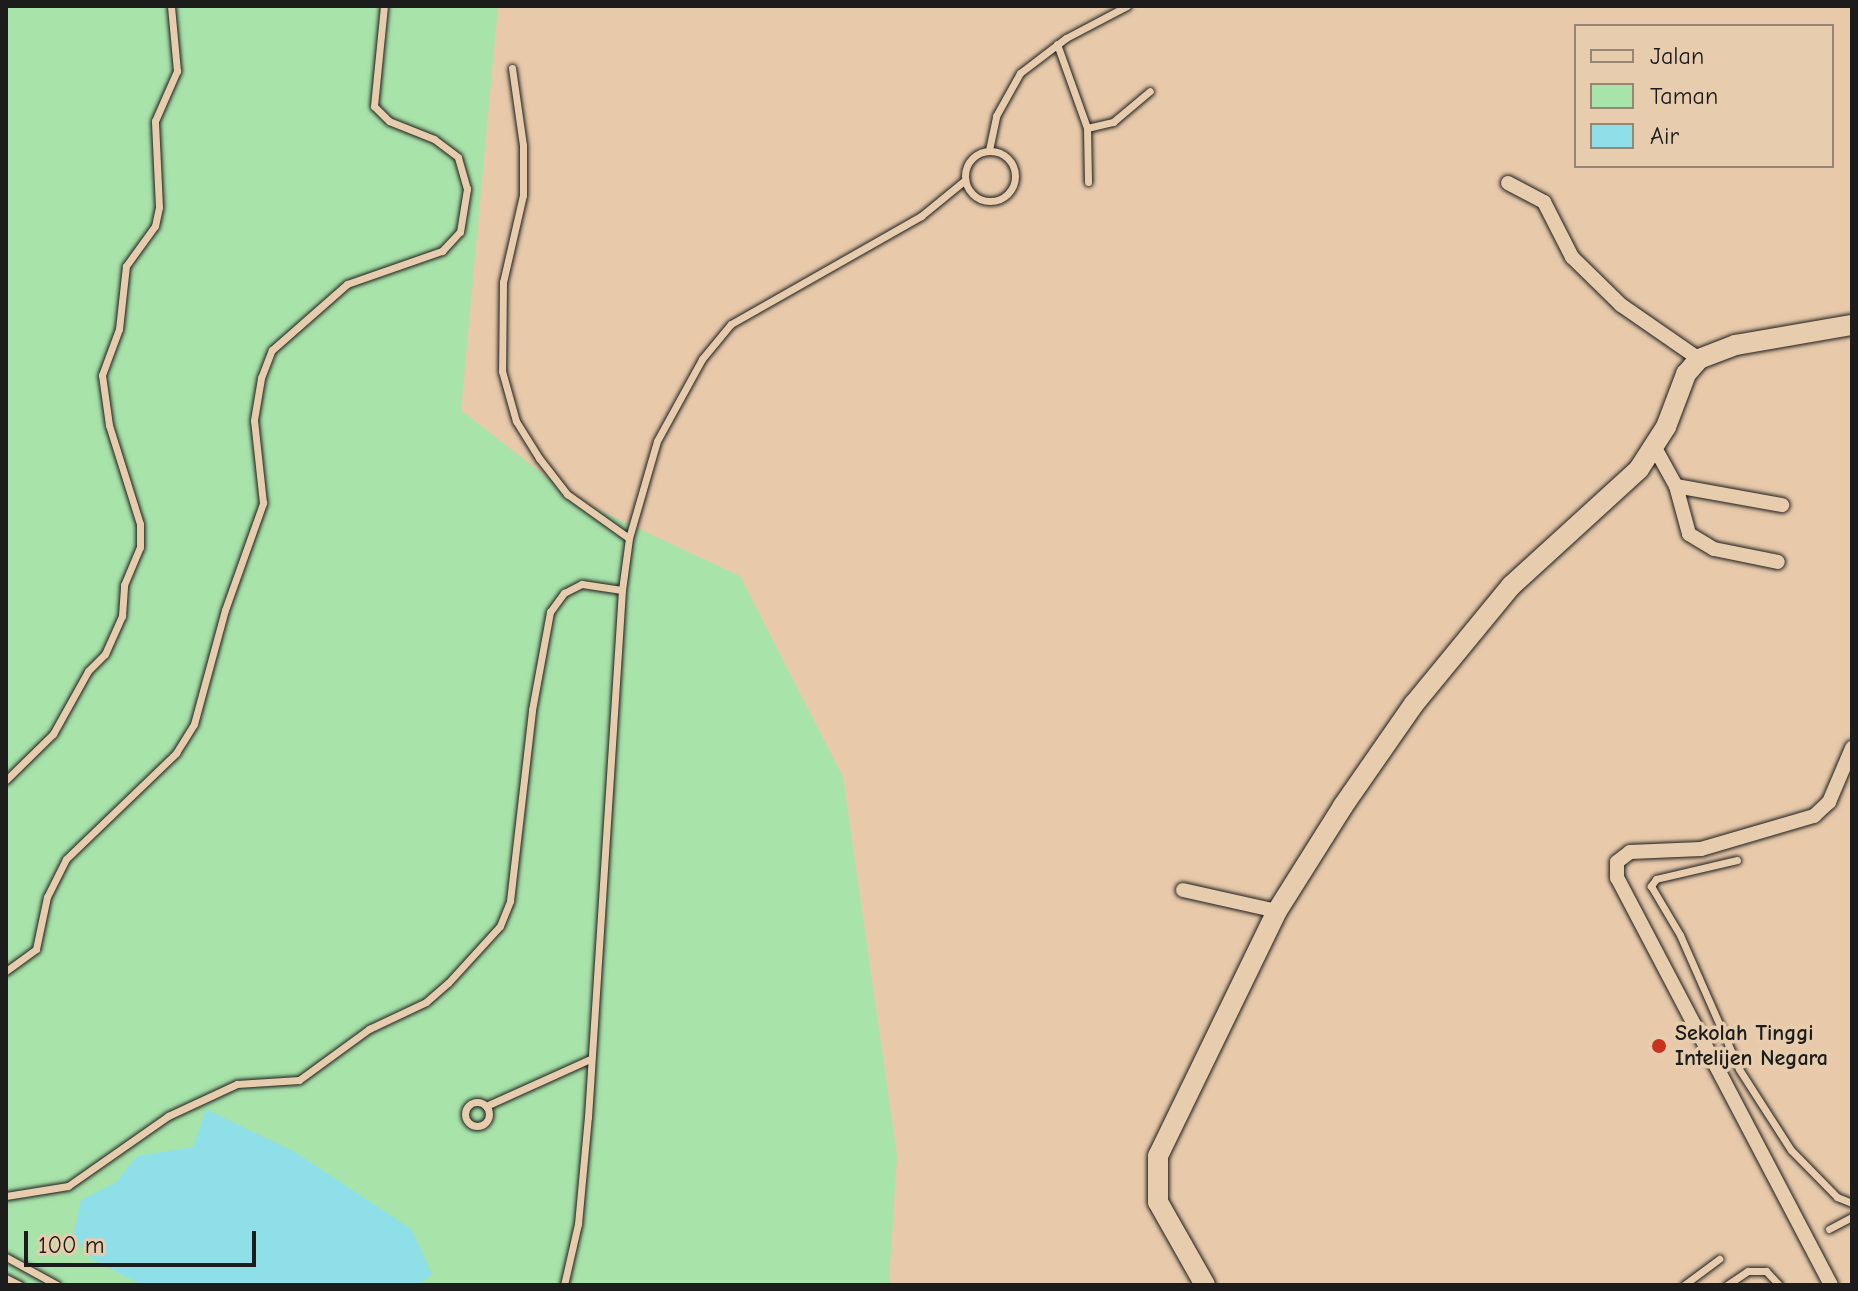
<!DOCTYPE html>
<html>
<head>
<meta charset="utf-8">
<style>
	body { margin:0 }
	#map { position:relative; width:1858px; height:1291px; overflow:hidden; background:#e8caab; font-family:"Comic Neue",sans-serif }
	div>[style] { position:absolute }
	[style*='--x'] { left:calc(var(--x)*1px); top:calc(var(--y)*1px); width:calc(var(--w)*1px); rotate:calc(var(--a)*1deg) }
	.green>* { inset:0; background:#a8e3aa }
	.water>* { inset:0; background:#8edfe8 }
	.roads { filter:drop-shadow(0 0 2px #1c1c1c) drop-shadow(0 0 2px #1c1c1c) }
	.lane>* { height:7px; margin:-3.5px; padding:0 3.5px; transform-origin:3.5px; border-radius:3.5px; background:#e7cdae }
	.lane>.ring { margin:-3.5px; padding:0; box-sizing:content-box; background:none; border:7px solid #e7cdae; border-radius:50% }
	.street>* { height:14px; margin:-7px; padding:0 7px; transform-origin:7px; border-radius:7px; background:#e7cdae }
	.secondary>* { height:20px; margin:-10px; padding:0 10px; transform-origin:10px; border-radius:10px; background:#e7cdae }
	.dots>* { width:22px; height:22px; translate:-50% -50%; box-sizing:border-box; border:4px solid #e7cdae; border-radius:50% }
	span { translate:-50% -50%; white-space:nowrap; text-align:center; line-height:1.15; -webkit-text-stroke:7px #e7cdae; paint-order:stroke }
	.poi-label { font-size:22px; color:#1c1c1c; font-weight:700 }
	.left { translate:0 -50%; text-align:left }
	.frame { position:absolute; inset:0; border:8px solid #1c1c1c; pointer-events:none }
	.legend { position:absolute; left:1574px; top:24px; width:260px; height:144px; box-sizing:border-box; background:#e7cdae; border:2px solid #968674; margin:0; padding:10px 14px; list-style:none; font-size:24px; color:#1c1c1c }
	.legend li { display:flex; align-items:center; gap:16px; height:40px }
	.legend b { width:40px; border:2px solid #968674 }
	.scale { position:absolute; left:24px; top:1231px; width:232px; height:36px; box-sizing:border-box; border:4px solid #1c1c1c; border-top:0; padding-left:10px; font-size:24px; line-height:28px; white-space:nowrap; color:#1c1c1c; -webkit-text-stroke:6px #e7cdae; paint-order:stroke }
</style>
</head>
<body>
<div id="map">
	<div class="green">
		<div style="clip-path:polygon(6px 6px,498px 6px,461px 410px,575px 499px,740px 576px,843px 777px,897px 1155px,889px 1285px,6px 1285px)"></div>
	</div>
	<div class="water">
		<div style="clip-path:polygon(206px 1109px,295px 1152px,411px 1229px,432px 1274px,419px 1285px,142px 1285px,92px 1259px,73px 1236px,81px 1200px,115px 1183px,137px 1156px,193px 1147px)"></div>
	</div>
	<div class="roads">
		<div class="lane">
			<div style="--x:1057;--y:44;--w:89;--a:70.3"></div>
			<div style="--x:1087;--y:128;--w:27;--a:-13"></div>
			<div style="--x:1113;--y:122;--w:48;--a:-40"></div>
			<div style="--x:512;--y:68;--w:78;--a:81.9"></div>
			<div style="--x:523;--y:145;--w:50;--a:90"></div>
			<div style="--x:523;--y:195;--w:89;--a:102.9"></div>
			<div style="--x:503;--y:282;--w:89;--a:90.6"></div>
			<div style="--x:502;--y:371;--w:52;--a:74.4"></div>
			<div style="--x:516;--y:421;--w:44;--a:58.1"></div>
			<div style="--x:539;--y:458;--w:46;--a:52.1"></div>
			<div style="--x:567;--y:494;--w:76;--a:35.4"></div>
			<div style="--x:1087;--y:128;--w:54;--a:88.9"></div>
			<div style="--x:989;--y:150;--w:35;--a:-78"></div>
			<div style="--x:996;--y:116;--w:49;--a:-60.8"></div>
			<div style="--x:1020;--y:73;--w:58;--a:-37.3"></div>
			<div style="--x:1066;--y:38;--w:69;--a:-27.7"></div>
			<div class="ring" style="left:965px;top:151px;width:43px;height:43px"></div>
			<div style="--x:6;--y:780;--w:66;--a:-44.4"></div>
			<div style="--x:53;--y:734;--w:72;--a:-60.9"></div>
			<div style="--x:88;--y:671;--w:24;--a:-45"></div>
			<div style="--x:105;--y:654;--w:42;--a:-65.9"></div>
			<div style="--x:122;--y:616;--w:31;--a:-86"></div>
			<div style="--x:124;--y:585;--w:41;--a:-67.2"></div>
			<div style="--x:140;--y:547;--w:23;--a:-90"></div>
			<div style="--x:140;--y:524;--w:104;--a:-107.4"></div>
			<div style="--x:109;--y:425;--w:50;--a:-98"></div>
			<div style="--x:102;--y:375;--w:49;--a:-69.7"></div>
			<div style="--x:119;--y:329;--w:63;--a:-83.7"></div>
			<div style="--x:126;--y:266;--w:49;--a:-54.1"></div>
			<div style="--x:155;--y:226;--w:19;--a:-78"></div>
			<div style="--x:159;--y:207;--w:86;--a:-92.7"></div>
			<div style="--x:155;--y:121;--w:55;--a:-66.3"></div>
			<div style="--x:177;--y:71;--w:65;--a:-95.3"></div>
			<div style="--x:1737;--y:860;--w:83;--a:166.8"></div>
			<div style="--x:1656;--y:879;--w:9;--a:126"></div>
			<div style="--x:1651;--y:886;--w:57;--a:59.4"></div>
			<div style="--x:1680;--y:935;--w:146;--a:66.2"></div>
			<div style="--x:1739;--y:1069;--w:96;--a:57.3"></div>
			<div style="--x:1791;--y:1150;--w:66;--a:45.6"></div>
			<div style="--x:1837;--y:1197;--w:16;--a:22"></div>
			<div style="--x:6;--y:971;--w:37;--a:-36"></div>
			<div style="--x:36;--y:949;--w:53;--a:-78.1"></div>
			<div style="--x:47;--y:897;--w:42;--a:-63.4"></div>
			<div style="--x:66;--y:859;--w:153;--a:-43.9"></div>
			<div style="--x:176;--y:753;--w:34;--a:-58"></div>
			<div style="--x:194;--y:724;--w:118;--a:-74.8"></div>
			<div style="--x:225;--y:610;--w:114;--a:-70.4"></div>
			<div style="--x:263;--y:503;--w:83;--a:-96.2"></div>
			<div style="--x:254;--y:420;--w:43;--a:-80.5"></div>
			<div style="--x:261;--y:378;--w:30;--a:-69"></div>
			<div style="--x:272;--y:350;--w:100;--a:-41.3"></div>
			<div style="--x:347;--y:284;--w:101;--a:-19.2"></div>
			<div style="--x:442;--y:251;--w:26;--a:-47"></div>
			<div style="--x:460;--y:232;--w:44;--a:-80.8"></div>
			<div style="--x:467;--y:189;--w:33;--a:-106"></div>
			<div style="--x:458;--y:157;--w:30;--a:-143"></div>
			<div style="--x:434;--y:139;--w:48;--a:-158.2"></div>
			<div style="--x:389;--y:121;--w:21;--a:-135"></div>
			<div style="--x:374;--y:106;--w:100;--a:-84.3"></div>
			<div class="ring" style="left:465px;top:1102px;width:17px;height:17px"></div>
			<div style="--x:486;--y:1106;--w:114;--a:-24.3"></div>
			<div style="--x:6;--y:1196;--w:63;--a:-9.2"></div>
			<div style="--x:68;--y:1186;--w:122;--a:-35"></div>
			<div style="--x:168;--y:1116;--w:76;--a:-24.9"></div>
			<div style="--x:237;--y:1084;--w:62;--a:-3.7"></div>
			<div style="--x:299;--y:1080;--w:87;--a:-36.1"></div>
			<div style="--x:369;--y:1029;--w:63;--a:-25.3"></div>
			<div style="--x:426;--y:1002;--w:29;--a:-41"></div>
			<div style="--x:448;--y:983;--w:77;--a:-47.6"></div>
			<div style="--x:500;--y:926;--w:27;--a:-68"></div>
			<div style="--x:510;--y:901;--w:192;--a:-83.4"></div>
			<div style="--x:532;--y:710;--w:100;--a:-79.6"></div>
			<div style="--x:550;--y:612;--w:24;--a:-54"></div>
			<div style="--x:564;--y:593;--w:20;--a:-27"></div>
			<div style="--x:582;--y:584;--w:40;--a:8.5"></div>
			<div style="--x:1829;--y:1229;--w:26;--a:-28"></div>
			<div style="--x:6;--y:1257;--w:58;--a:28.8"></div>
			<div style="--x:6;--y:1278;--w:16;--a:27"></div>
			<div style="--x:564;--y:1285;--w:63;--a:-77.1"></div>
			<div style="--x:578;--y:1224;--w:107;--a:-84.7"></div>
			<div style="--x:588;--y:1117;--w:528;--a:-86.31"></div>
			<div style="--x:622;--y:590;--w:52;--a:-82.3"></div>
			<div style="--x:629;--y:538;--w:101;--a:-73.9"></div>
			<div style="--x:657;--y:441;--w:94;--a:-61.2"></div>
			<div style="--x:702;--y:359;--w:45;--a:-50.4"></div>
			<div style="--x:731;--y:324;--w:219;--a:-29.6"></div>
			<div style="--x:921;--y:216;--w:57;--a:-39.3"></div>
			<div style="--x:1684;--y:1285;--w:44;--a:-36.6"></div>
			<div style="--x:1727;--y:1285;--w:25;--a:-34"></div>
			<div style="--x:1748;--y:1271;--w:18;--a:0"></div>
			<div style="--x:1766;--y:1271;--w:19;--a:47"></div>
		</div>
		<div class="street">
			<div style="--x:1508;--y:183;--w:41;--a:27.8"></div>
			<div style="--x:1544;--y:202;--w:62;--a:63"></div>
			<div style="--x:1572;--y:257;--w:69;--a:44.4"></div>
			<div style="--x:1621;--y:305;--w:95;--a:34.7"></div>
			<div style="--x:1655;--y:448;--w:43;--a:61.1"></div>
			<div style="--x:1676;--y:486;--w:50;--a:74.8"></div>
			<div style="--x:1689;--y:534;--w:29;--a:31"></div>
			<div style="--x:1714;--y:549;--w:65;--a:11.5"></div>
			<div style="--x:1676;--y:486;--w:108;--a:10.2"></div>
			<div style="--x:1183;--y:890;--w:96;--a:12.6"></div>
			<div style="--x:1831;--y:1285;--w:460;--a:-117.7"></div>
			<div style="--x:1617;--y:878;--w:16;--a:-90"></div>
			<div style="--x:1617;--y:862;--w:16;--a:-38"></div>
			<div style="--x:1630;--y:852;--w:71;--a:-2.4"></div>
			<div style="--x:1701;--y:849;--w:118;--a:-16.3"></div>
			<div style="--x:1814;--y:816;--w:21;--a:-43"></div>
			<div style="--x:1829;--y:802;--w:59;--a:-66.9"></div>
		</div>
		<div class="secondary">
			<div style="--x:1205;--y:1285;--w:95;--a:-119.5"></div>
			<div style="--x:1158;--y:1202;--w:46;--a:-90"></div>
			<div style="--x:1158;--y:1156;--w:272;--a:-64.1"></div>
			<div style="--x:1277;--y:911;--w:124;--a:-57.8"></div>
			<div style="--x:1343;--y:806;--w:124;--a:-55.2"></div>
			<div style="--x:1414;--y:704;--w:153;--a:-50.6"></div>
			<div style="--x:1511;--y:586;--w:173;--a:-42.4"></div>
			<div style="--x:1639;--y:469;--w:50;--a:-57.3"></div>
			<div style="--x:1666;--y:427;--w:57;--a:-69.3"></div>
			<div style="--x:1686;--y:374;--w:20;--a:-49"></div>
			<div style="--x:1699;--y:359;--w:40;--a:-21"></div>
			<div style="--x:1736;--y:345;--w:118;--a:-9.8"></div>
		</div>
	</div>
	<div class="dots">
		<div style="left:1659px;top:1046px;background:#c8321e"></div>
	</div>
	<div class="poi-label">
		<span class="left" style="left:1675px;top:1046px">Sekolah Tinggi<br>Intelijen Negara</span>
	</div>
	<div class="frame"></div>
	<ul class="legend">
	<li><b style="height:10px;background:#e7cdae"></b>Jalan</li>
	<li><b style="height:22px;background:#a8e3aa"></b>Taman</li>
	<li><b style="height:22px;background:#8edfe8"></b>Air</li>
	</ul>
	<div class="scale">100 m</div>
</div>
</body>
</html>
